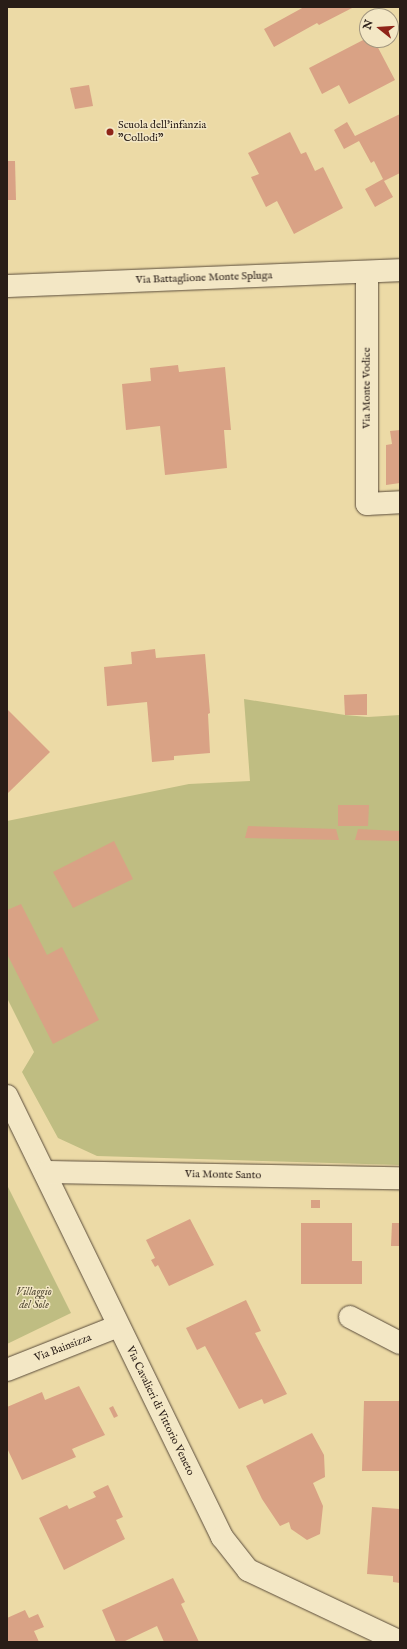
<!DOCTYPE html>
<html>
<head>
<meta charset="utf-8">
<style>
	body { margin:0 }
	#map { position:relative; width:407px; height:1649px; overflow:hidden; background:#ecdaa6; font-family:"IM FELL English",serif }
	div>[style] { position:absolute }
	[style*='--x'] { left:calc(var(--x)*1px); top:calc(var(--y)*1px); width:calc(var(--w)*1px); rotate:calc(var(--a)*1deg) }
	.green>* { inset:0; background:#bfbd82 }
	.building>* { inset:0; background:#d9a285 }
	.roads { filter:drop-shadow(0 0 1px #5a4c3b) drop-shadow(0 0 1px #5a4c3b) }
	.minor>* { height:22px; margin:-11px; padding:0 11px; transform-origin:11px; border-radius:11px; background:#f3e7c5 }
	.dots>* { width:11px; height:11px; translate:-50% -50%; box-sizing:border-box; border:2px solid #f3e7c5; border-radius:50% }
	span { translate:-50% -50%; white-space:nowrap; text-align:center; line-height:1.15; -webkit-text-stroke:3px #f3e7c5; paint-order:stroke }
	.poi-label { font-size:11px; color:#291d17 }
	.left { translate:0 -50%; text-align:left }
	.street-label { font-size:11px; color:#291d17 }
	.park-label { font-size:11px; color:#564d37; font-style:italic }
	.frame { position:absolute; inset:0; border:8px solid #291d17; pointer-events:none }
	.north { position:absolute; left:359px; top:8px; width:40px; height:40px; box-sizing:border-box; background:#f3e7c5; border:1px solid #a2967f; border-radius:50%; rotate:287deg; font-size:11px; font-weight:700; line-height:16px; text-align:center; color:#291d17 }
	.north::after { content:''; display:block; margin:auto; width:14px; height:18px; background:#8f2418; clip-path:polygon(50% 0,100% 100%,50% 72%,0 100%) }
</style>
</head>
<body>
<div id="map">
	<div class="green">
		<div style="clip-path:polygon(244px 699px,345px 715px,368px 717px,400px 715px,400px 1165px,97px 1156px,58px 1138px,22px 1072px,34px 1052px,7px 998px,7px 821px,189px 784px,250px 781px)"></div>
		<div style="clip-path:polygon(7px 1185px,71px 1313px,7px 1344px)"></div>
	</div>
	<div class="building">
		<div style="clip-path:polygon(304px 7px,354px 7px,319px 25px,317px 23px,274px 47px,264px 29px)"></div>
		<div style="clip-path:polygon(367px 38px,367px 40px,374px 40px,395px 80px,349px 104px,339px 85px,322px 94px,309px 68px)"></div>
		<div style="clip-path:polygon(89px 85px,93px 106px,75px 109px,70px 88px)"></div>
		<div style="clip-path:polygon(400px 114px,400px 173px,384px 181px,393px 197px,375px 207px,365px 189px,383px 179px,374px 161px,371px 163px,359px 141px,344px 149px,334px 130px,347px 122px,355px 136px)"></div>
		<div style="clip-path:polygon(290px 132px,301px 154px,306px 152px,315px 171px,323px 167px,343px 208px,294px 234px,277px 201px,266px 207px,251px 177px,259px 174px,248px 153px)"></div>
		<div style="clip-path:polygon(7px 161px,15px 161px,16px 200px,7px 200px)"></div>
		<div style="clip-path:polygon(178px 365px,179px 372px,225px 367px,231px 430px,224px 430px,227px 468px,165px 475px,160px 426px,126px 430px,122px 384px,151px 381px,150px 368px)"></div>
		<div style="clip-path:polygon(400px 430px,400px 483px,386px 485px,386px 445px,392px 444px,390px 431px)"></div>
		<div style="clip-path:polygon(155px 649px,156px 658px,205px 654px,210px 713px,208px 714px,210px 753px,174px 756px,174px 760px,152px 762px,147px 702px,107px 706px,104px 667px,132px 664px,131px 652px)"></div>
		<div style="clip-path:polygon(367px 694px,367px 715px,345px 715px,344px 695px)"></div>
		<div style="clip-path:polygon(7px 709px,50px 752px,7px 794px)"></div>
		<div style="clip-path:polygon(338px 805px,369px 805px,368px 826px,338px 826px)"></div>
		<div style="clip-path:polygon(248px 826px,336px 829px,339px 840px,245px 838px)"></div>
		<div style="clip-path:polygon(358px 829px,400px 831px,400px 841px,355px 840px)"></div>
		<div style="clip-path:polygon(114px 841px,133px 879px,73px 908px,53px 872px)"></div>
		<div style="clip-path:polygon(21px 904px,47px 955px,62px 947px,99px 1020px,53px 1044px,7px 954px,7px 910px)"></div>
		<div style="clip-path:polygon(311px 1200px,320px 1200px,320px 1208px,311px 1208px)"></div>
		<div style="clip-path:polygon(190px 1219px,214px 1265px,169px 1286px,158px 1265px,155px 1267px,151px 1260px,155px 1258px,146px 1240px)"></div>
		<div style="clip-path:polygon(301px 1223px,352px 1223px,352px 1261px,362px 1261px,362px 1284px,301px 1284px)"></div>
		<div style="clip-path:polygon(392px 1223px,400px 1223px,400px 1246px,391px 1246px)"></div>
		<div style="clip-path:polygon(246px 1300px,261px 1331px,255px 1333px,287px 1394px,264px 1404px,262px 1399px,239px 1409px,205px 1346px,197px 1350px,186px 1328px)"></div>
		<div style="clip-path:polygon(79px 1386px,105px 1435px,72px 1449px,76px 1457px,22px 1480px,7px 1448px,7px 1407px,42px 1392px,45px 1400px)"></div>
		<div style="clip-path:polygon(364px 1401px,400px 1401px,400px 1471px,362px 1471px)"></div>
		<div style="clip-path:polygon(113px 1406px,118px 1416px,114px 1418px,109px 1408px)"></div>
		<div style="clip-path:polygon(312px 1433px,324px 1455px,325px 1477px,313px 1483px,323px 1506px,320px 1534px,307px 1540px,291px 1529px,289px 1522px,280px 1526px,262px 1499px,246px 1466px)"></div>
		<div style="clip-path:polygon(108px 1485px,123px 1517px,116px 1520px,125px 1539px,64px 1570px,39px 1518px,67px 1505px,69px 1509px,96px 1497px,93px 1492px)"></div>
		<div style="clip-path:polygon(372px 1507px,400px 1509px,400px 1583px,393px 1582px,393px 1576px,367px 1574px)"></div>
		<div style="clip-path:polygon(173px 1578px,185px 1602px,181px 1604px,199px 1642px,164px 1642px,157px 1626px,123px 1642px,116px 1642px,102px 1610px)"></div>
		<div style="clip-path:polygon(25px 1610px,29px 1618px,38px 1614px,44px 1627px,34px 1631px,39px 1642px,7px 1642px,7px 1618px)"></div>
	</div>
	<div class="roads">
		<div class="minor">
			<div style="--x:367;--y:272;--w:232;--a:90"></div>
			<div style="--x:367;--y:504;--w:33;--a:-3"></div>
			<div style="--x:7;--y:286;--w:393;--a:-2.3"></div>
			<div style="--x:7;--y:1096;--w:491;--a:64"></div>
			<div style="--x:222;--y:1537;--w:42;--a:51.8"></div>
			<div style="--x:248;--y:1570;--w:168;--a:25.3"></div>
			<div style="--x:45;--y:1172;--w:355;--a:1"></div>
			<div style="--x:350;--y:1317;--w:56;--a:27.5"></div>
			<div style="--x:7;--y:1370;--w:119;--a:-21.6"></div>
		</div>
	</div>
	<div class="dots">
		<div style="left:110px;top:132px;background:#8f2418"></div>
	</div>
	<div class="poi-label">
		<span class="left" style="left:118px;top:132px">Scuola dell'infanzia<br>"Collodi"</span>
	</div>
	<div class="street-label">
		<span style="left:204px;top:278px;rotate:-2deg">Via Battaglione Monte Spluga</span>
		<span style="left:367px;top:388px;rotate:-90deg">Via Monte Vodice</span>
		<span style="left:223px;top:1175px;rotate:1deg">Via Monte Santo</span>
		<span style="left:63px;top:1348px;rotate:-21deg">Via Bainsizza</span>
		<span style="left:160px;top:1411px;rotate:64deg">Via Cavalieri di Vittorio Veneto</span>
	</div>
	<div class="park-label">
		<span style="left:34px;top:1299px">Villaggio<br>del Sole</span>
	</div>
	<div class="frame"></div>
	<div class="north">N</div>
</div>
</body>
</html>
